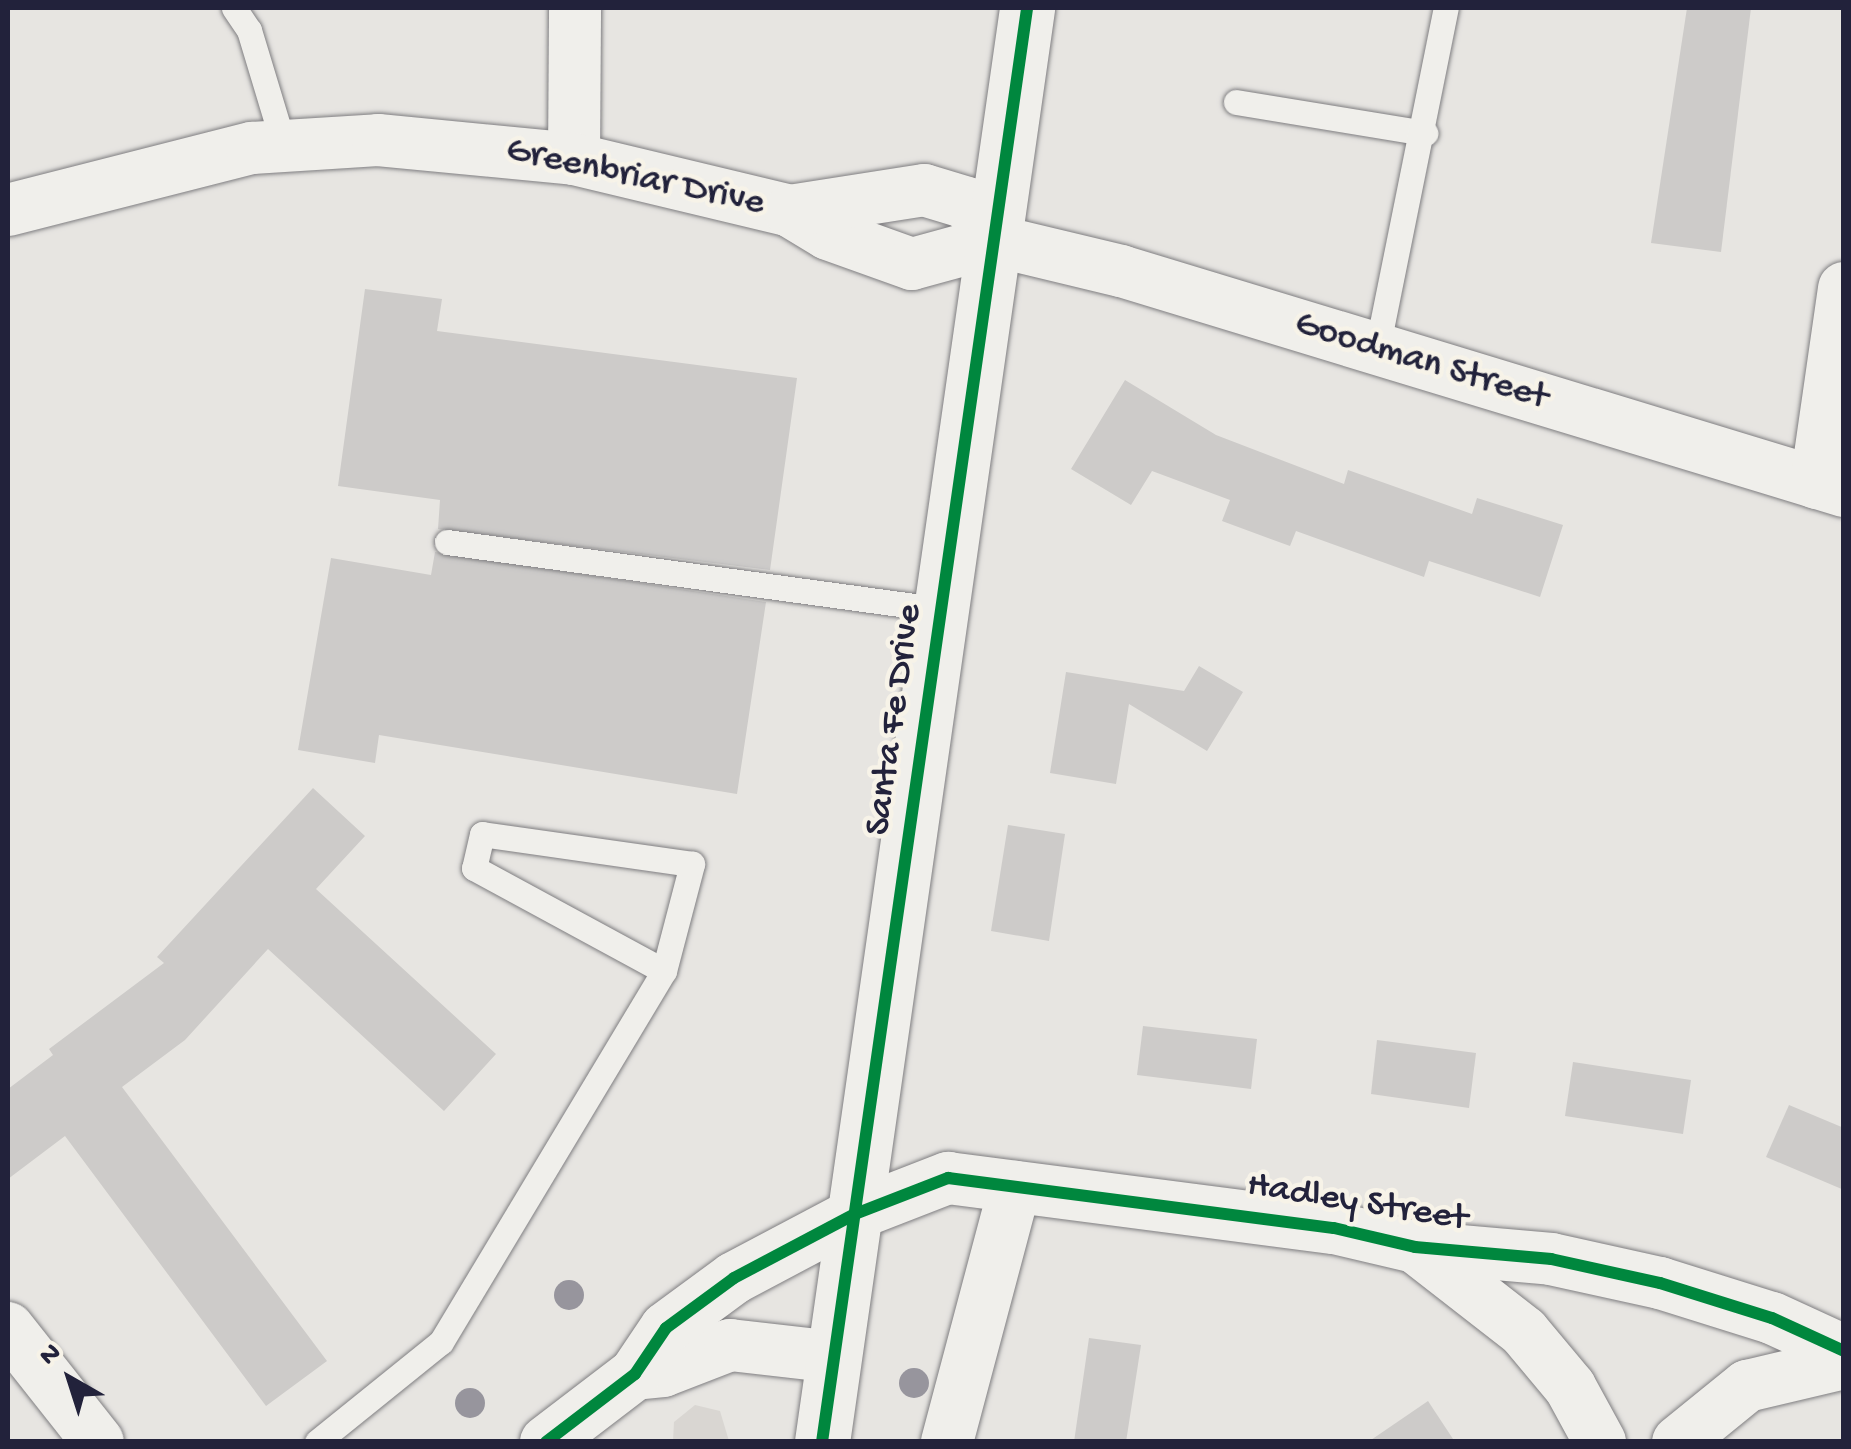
<!DOCTYPE html>
<html>
<head>
<meta charset="utf-8">
<style>
	body { margin:0 }
	#map { position:relative; width:1851px; height:1449px; overflow:hidden; background:#e7e5e1; font-family:"Gochi Hand",sans-serif }
	div>[style] { position:absolute }
	[style*='--x'] { left:calc(var(--x)*1px); top:calc(var(--y)*1px); width:calc(var(--w)*1px); rotate:calc(var(--a)*1deg) }
	.green>* { inset:0; background:#d9d6d2 }
	.building>* { inset:0; background:#cdcbc9 }
	.roads { filter:drop-shadow(0 0 2px #7f7e81) drop-shadow(0 0 2px #7f7e81) }
	.lane>* { height:25px; margin:-12.5px; padding:0 12.5px; transform-origin:12.5px; border-radius:12.5px; background:#f0efeb }
	.street>* { height:52px; margin:-26px; padding:0 26px; transform-origin:26px; border-radius:26px; background:#f0efeb }
	.secondary>* { height:55px; margin:-27.5px; padding:0 27.5px; transform-origin:27.5px; border-radius:27.5px; background:#f0efeb }
	.cycleway>* { height:12px; margin:-6px; padding:0 6px; transform-origin:6px; border-radius:6px; background:#00873e }
	.trees>* { width:30px; height:30px; margin:-15px; border-radius:50%; background:#97959d }
	span { translate:-50% -50%; white-space:nowrap; text-align:center; line-height:1.15; -webkit-text-stroke:9px #f7f3e8; paint-order:stroke }
	.street-label { font-size:38px; color:#22223b }
	.frame { position:absolute; inset:0; border:10px solid #22223b; pointer-events:none }
	.north { position:absolute; left:20px; top:1329px; width:100px; height:100px; -webkit-text-stroke:8px #f7f3e8; paint-order:stroke; rotate:321deg; font-size:28px; font-weight:700; line-height:40px; text-align:center; color:#22223b }
	.north::after { content:''; display:block; margin:auto; width:35px; height:45px; background:#22223b; clip-path:polygon(50% 0,100% 100%,50% 72%,0 100%) }
</style>
</head>
<body>
<div id="map">
	<div class="green">
		<div style="clip-path:polygon(695px 1405px,720px 1411px,729px 1441px,673px 1441px,674px 1422px)"></div>
	</div>
	<div class="building">
		<div style="clip-path:polygon(1687px 8px,1751px 8px,1721px 252px,1651px 243px)"></div>
		<div style="clip-path:polygon(365px 289px,442px 299px,437px 331px,797px 378px,770px 570px,438px 529px,440px 500px,338px 486px)"></div>
		<div style="clip-path:polygon(1125px 380px,1216px 435px,1344px 484px,1348px 470px,1472px 514px,1477px 498px,1563px 525px,1540px 597px,1429px 561px,1424px 577px,1296px 531px,1290px 546px,1222px 521px,1230px 500px,1152px 471px,1131px 505px,1071px 469px)"></div>
		<div style="clip-path:polygon(435px 552px,766px 602px,737px 794px,379px 735px,375px 763px,298px 750px,331px 558px,431px 575px)"></div>
		<div style="clip-path:polygon(1199px 666px,1243px 692px,1207px 751px,1129px 704px,1116px 784px,1050px 773px,1066px 672px,1184px 691px)"></div>
		<div style="clip-path:polygon(313px 788px,365px 836px,316px 889px,496px 1054px,444px 1111px,268px 949px,185px 1040px,122px 1087px,327px 1361px,266px 1406px,65px 1136px,8px 1179px,8px 1089px,53px 1055px,49px 1049px,164px 963px,157px 957px)"></div>
		<div style="clip-path:polygon(1008px 825px,1065px 834px,1049px 941px,991px 931px)"></div>
		<div style="clip-path:polygon(1143px 1026px,1257px 1039px,1251px 1089px,1137px 1075px)"></div>
		<div style="clip-path:polygon(1377px 1040px,1476px 1053px,1469px 1108px,1371px 1094px)"></div>
		<div style="clip-path:polygon(1573px 1062px,1691px 1080px,1683px 1134px,1565px 1116px)"></div>
		<div style="clip-path:polygon(1789px 1105px,1844px 1128px,1844px 1190px,1766px 1157px)"></div>
		<div style="clip-path:polygon(1089px 1338px,1141px 1345px,1126px 1442px,1074px 1442px)"></div>
		<div style="clip-path:polygon(1428px 1401px,1455px 1442px,1368px 1442px)"></div>
	</div>
	<div class="roads">
		<div class="lane">
			<div style="--x:234;--y:8;--w:27;--a:56"></div>
			<div style="--x:249;--y:30;--w:121;--a:73.2"></div>
			<div style="--x:1236;--y:102;--w:192;--a:9.3"></div>
			<div style="--x:1377;--y:349;--w:348;--a:-78.6"></div>
			<div style="--x:447;--y:542;--w:500;--a:7.8"></div>
			<div style="--x:317;--y:1442;--w:159;--a:-38.9"></div>
			<div style="--x:441;--y:1342;--w:433;--a:-59"></div>
			<div style="--x:664;--y:971;--w:111;--a:-75.3"></div>
			<div style="--x:692;--y:864;--w:212;--a:-171.9"></div>
			<div style="--x:482;--y:834;--w:35;--a:103"></div>
			<div style="--x:474;--y:868;--w:216;--a:28.5"></div>
		</div>
		<div class="street">
			<div style="--x:574;--y:159;--w:151;--a:-89.6"></div>
			<div style="--x:8;--y:210;--w:252;--a:-14.3"></div>
			<div style="--x:252;--y:148;--w:126;--a:-3.6"></div>
			<div style="--x:378;--y:140;--w:197;--a:5.5"></div>
			<div style="--x:574;--y:159;--w:222;--a:13.5"></div>
			<div style="--x:790;--y:211;--w:44;--a:31.2"></div>
			<div style="--x:828;--y:234;--w:89;--a:19.7"></div>
			<div style="--x:912;--y:264;--w:87;--a:-15.3"></div>
			<div style="--x:790;--y:211;--w:136;--a:-8.9"></div>
			<div style="--x:924;--y:190;--w:45;--a:16.8"></div>
			<div style="--x:967;--y:203;--w:48;--a:52.7"></div>
			<div style="--x:996;--y:241;--w:129;--a:13.5"></div>
			<div style="--x:1121;--y:271;--w:756;--a:16.92"></div>
			<div style="--x:1816;--y:483;--w:197;--a:-81.8"></div>
			<div style="--x:1415;--y:1247;--w:138;--a:37.9"></div>
			<div style="--x:1524;--y:1332;--w:72;--a:50.1"></div>
			<div style="--x:1570;--y:1387;--w:63;--a:61.4"></div>
			<div style="--x:8;--y:1328;--w:145;--a:51.7"></div>
			<div style="--x:635;--y:1374;--w:28;--a:-6"></div>
			<div style="--x:663;--y:1371;--w:72;--a:-21.2"></div>
			<div style="--x:730;--y:1345;--w:106;--a:6.5"></div>
			<div style="--x:546;--y:1442;--w:112;--a:-37.4"></div>
			<div style="--x:635;--y:1374;--w:55;--a:-56"></div>
			<div style="--x:666;--y:1328;--w:84;--a:-36.3"></div>
			<div style="--x:734;--y:1278;--w:137;--a:-27.9"></div>
			<div style="--x:855;--y:1214;--w:100;--a:-21.2"></div>
			<div style="--x:948;--y:1178;--w:389;--a:7.4"></div>
			<div style="--x:1334;--y:1228;--w:83;--a:13.2"></div>
			<div style="--x:1415;--y:1247;--w:137;--a:5"></div>
			<div style="--x:1551;--y:1259;--w:112;--a:12.4"></div>
			<div style="--x:1660;--y:1283;--w:117;--a:17.4"></div>
			<div style="--x:1772;--y:1318;--w:79;--a:24.6"></div>
			<div style="--x:947;--y:1442;--w:264;--a:-75.1"></div>
			<div style="--x:1678;--y:1442;--w:89;--a:-39.1"></div>
			<div style="--x:1747;--y:1386;--w:100;--a:-13.3"></div>
		</div>
		<div class="secondary">
			<div style="--x:822;--y:1442;--w:1449;--a:-81.86"></div>
		</div>
	</div>
	<div class="cycleway">
		<div style="--x:546;--y:1442;--w:112;--a:-37.4"></div>
		<div style="--x:635;--y:1374;--w:55;--a:-56"></div>
		<div style="--x:666;--y:1328;--w:84;--a:-36.3"></div>
		<div style="--x:734;--y:1278;--w:137;--a:-27.9"></div>
		<div style="--x:855;--y:1214;--w:100;--a:-21.2"></div>
		<div style="--x:948;--y:1178;--w:389;--a:7.4"></div>
		<div style="--x:1334;--y:1228;--w:83;--a:13.2"></div>
		<div style="--x:1415;--y:1247;--w:137;--a:5"></div>
		<div style="--x:1551;--y:1259;--w:112;--a:12.4"></div>
		<div style="--x:1660;--y:1283;--w:117;--a:17.4"></div>
		<div style="--x:1772;--y:1318;--w:79;--a:24.6"></div>
		<div style="--x:822;--y:1442;--w:1449;--a:-81.86"></div>
	</div>
	<div class="trees">
		<div style="left:569px;top:1295px"></div>
		<div style="left:914px;top:1383px"></div>
		<div style="left:470px;top:1403px"></div>
	</div>
	<div class="street-label">
		<span style="left:635px;top:178px;rotate:12deg">Greenbriar Drive</span>
		<span style="left:1421px;top:362px;rotate:17deg">Goodman Street</span>
		<span style="left:896px;top:720px;rotate:-82deg">Santa Fe Drive</span>
		<span style="left:1357px;top:1204px;rotate:9deg">Hadley Street</span>
	</div>
	<div class="frame"></div>
	<div class="north">N</div>
</div>
</body>
</html>
